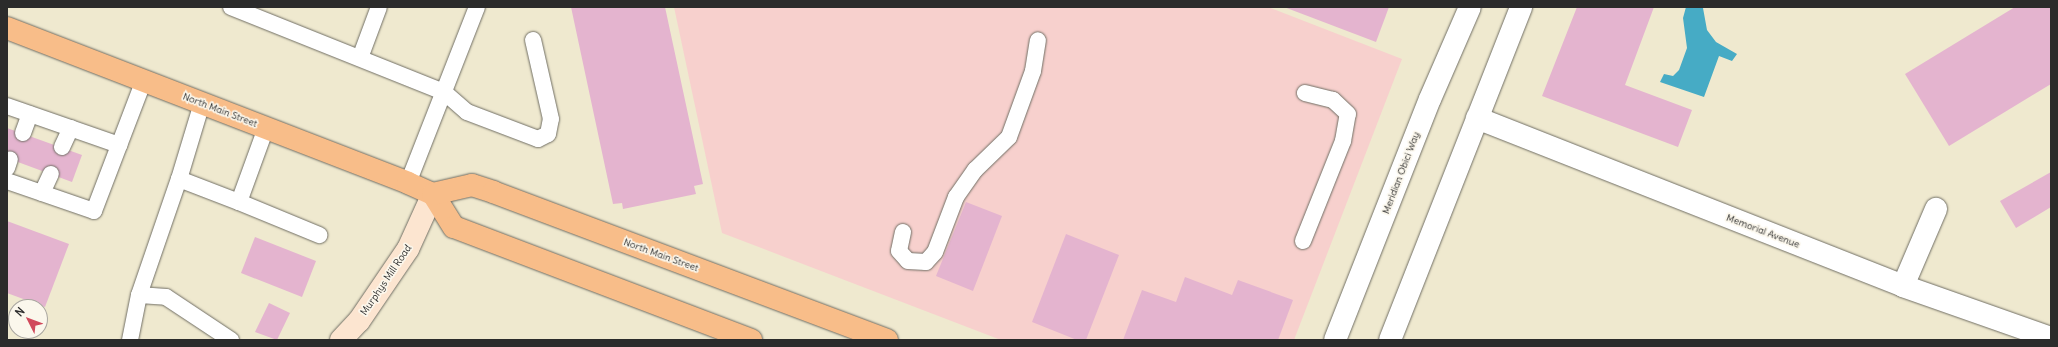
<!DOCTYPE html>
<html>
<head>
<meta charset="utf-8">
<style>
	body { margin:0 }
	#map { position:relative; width:2058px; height:347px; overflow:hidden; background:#efe9cf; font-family:Delius,sans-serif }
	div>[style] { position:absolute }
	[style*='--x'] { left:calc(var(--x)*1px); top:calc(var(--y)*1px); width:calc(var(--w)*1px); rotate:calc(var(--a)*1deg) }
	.built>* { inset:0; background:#f7d0cd }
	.water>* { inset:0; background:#46abc5 }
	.building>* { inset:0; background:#e4b4cf }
	.roads { filter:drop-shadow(0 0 1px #706e64) drop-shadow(0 0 1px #706e64) }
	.lane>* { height:16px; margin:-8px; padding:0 8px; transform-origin:8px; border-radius:8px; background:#fff }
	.street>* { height:22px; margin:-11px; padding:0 11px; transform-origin:11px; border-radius:11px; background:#fff }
	.secondary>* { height:22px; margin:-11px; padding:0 11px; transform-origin:11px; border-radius:11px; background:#fce5d0 }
	.primary>* { height:22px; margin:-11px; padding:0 11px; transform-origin:11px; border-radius:11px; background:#f8bd89 }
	span { translate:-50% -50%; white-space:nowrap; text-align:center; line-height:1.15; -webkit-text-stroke:3.5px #fbf7ec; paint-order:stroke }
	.street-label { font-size:10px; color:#2b2b2b }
	.frame { position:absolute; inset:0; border:8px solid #2b2b2b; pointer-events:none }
	.north { position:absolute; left:8px; top:299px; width:40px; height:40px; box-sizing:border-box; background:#fbf7ec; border:1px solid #a8a59f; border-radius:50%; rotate:312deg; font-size:11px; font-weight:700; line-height:16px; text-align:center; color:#2b2b2b }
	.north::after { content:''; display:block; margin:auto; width:14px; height:18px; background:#d1495b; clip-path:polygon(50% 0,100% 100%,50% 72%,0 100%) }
</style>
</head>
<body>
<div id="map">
	<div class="built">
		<div style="clip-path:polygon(674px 7px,1268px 7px,1402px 59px,1294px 340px,1001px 340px,722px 233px)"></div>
	</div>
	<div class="water">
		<div style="clip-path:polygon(1686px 7px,1703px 8px,1707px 30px,1716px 42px,1737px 54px,1732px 61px,1719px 56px,1704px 97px,1660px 82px,1664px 74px,1673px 76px,1679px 70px,1687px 48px,1683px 18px)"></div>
	</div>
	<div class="building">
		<div style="clip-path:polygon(571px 7px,665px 7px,703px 184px,694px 186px,696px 194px,623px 209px,622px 203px,613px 204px)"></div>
		<div style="clip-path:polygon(1284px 7px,1389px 7px,1376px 42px)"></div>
		<div style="clip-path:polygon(1577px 7px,1654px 7px,1625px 85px,1692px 110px,1678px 147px,1542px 96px)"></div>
		<div style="clip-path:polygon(2015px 7px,2051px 7px,2051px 84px,1949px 146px,1905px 74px)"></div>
		<div style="clip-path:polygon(7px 128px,82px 155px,72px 182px,7px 158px)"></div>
		<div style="clip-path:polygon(2051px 172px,2051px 207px,2016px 228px,2000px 201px)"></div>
		<div style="clip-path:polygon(966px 202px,1002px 216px,973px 291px,936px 276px)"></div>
		<div style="clip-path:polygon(7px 221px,69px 244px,45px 307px,7px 293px)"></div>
		<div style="clip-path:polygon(1066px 234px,1119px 255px,1086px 340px,1077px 340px,1032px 322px)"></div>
		<div style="clip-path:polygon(255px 237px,316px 261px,302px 297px,241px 273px)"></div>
		<div style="clip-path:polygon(1185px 277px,1232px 295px,1238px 280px,1293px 300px,1278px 340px,1123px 340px,1142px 290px,1176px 302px)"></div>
		<div style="clip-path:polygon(269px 303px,290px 313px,277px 340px,255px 332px)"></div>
	</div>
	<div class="roads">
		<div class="lane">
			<div style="--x:231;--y:7;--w:229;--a:21.8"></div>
			<div style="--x:444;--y:92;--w:30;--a:41"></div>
			<div style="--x:467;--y:112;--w:76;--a:20.8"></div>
			<div style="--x:538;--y:139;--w:11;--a:-27"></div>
			<div style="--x:548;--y:134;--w:15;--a:-79"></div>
			<div style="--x:551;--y:119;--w:81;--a:-102.8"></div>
			<div style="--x:360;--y:58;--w:54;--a:-69.6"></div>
			<div style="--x:202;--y:103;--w:79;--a:106.8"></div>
			<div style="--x:179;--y:179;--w:64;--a:21"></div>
			<div style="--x:239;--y:202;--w:79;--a:-70"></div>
			<div style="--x:7;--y:106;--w:119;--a:19.2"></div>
			<div style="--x:23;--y:133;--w:20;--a:-70"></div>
			<div style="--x:62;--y:147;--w:21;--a:-65"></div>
			<div style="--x:7;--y:168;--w:9;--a:-72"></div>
			<div style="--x:7;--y:181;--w:92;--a:19"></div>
			<div style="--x:94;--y:211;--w:140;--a:-69.1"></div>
			<div style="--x:408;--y:183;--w:189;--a:-68.6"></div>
			<div style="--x:42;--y:193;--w:21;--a:-65"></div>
			<div style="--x:239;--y:202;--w:87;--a:22.4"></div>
			<div style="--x:903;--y:232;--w:19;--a:102"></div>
			<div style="--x:899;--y:251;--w:13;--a:48"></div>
			<div style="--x:908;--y:261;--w:18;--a:3"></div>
			<div style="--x:926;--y:262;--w:13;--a:-48"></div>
			<div style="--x:935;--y:252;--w:59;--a:-69.1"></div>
			<div style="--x:956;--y:197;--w:33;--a:-55"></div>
			<div style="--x:975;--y:170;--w:47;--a:-44.1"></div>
			<div style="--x:1009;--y:137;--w:70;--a:-70"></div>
			<div style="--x:1033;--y:71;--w:31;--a:-81"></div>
			<div style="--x:1303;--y:241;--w:108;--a:-68.2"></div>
			<div style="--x:1343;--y:141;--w:27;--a:-80"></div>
			<div style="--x:1348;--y:114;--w:21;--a:-137"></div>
			<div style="--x:1333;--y:100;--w:29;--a:-166"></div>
			<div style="--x:139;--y:295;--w:27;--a:4"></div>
			<div style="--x:166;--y:297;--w:78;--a:33.5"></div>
			<div style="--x:130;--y:340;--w:46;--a:-78.7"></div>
			<div style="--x:139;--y:295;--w:123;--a:-71"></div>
		</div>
		<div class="street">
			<div style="--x:1477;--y:118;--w:458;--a:21.5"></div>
			<div style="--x:1903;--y:286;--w:157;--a:19.4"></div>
			<div style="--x:1903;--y:286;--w:84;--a:-66.8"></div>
			<div style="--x:1335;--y:340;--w:259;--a:-68.5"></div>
			<div style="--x:1430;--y:99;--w:100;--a:-66.5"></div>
			<div style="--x:1390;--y:340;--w:358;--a:-68.5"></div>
		</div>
		<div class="secondary">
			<div style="--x:341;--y:340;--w:26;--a:-47"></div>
			<div style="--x:359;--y:321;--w:87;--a:-55.8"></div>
			<div style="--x:408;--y:249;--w:60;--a:-65.6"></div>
		</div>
		<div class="primary">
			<div style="--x:7;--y:28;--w:430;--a:21.1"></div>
			<div style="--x:408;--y:183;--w:27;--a:24"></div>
			<div style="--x:433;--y:194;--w:39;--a:58"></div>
			<div style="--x:454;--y:227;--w:318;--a:20.8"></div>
			<div style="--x:433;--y:194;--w:40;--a:-13"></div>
			<div style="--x:472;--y:185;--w:22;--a:18"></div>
			<div style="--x:493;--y:192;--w:421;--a:20.6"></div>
		</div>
	</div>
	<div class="street-label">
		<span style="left:220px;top:110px;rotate:21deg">North Main Street</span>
		<span style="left:1401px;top:173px;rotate:-69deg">Meridian Obici Way</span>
		<span style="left:1763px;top:231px;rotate:21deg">Memorial Avenue</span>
		<span style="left:661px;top:255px;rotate:20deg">North Main Street</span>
		<span style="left:386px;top:280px;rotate:-56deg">Murphys Mill Road</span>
	</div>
	<div class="frame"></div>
	<div class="north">N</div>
</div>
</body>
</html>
